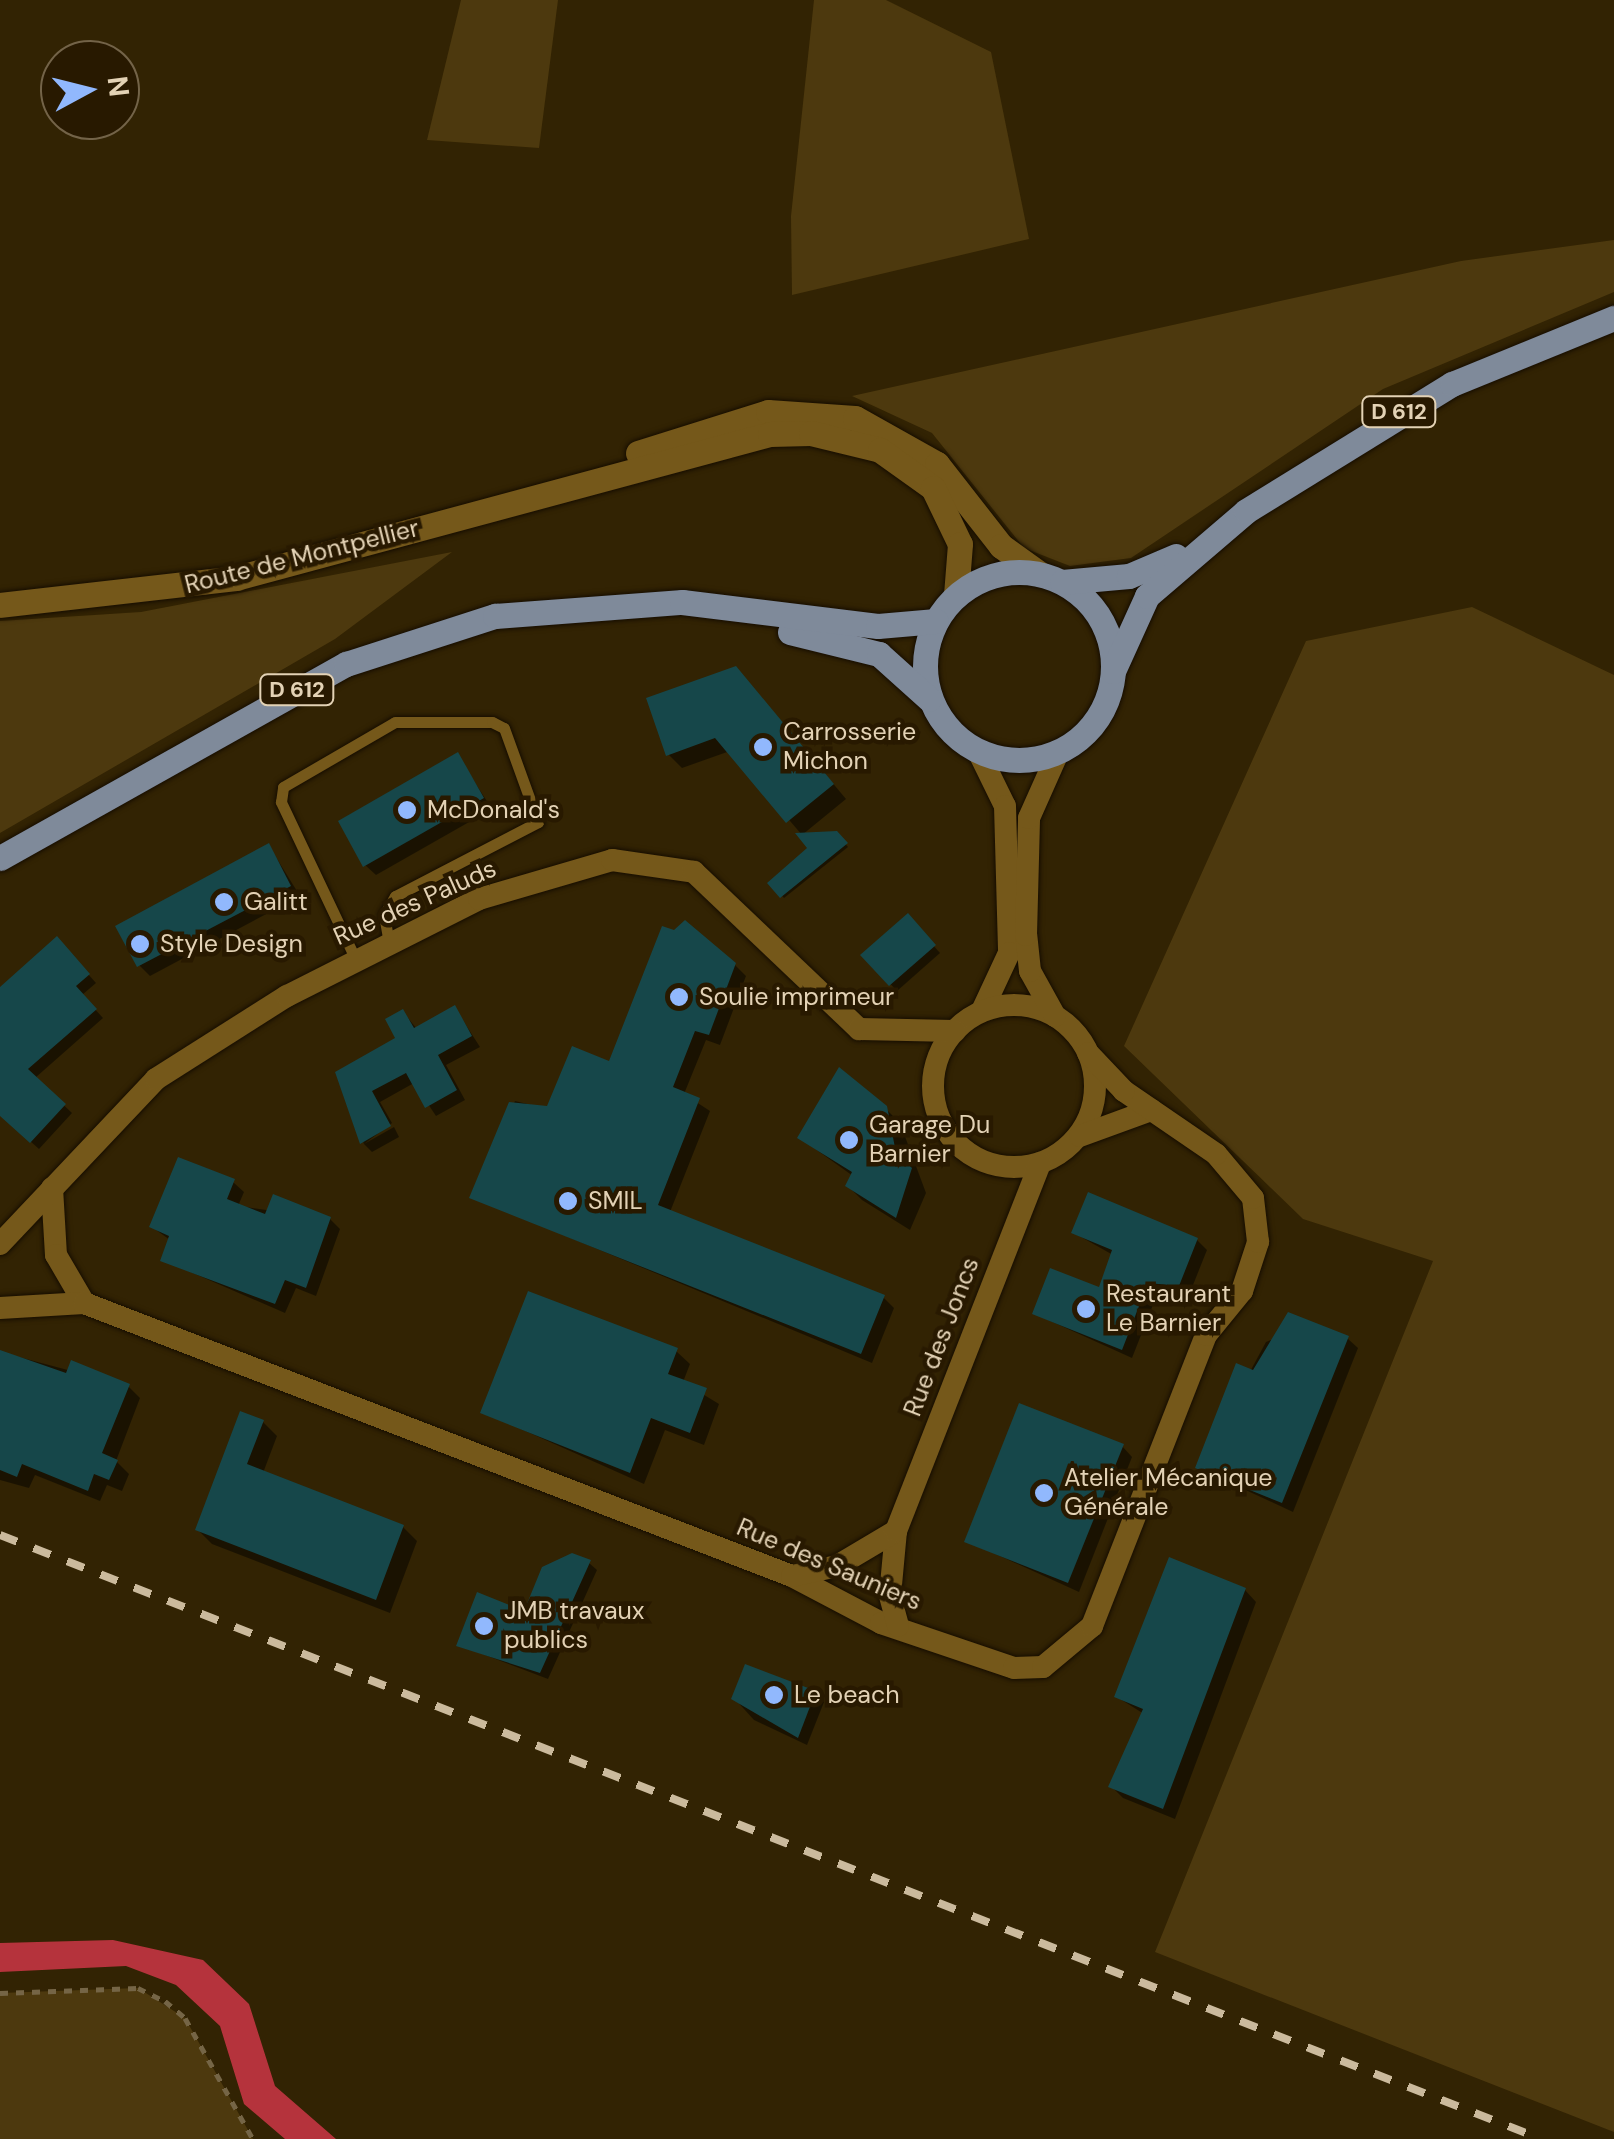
<!DOCTYPE html>
<html>
<head>
<meta charset="utf-8">
<style>
	body { margin:0 }
	#map { position:relative; width:1614px; height:2139px; overflow:hidden; background:#322303; font-family:"DM Sans",sans-serif }
	div>[style] { position:absolute }
	[style*='--x'] { left:calc(var(--x)*1px); top:calc(var(--y)*1px); width:calc(var(--w)*1px); rotate:calc(var(--a)*1deg) }
	.green>* { inset:0; background:#4d390e }
	.water>* { inset:0; background:#b5333c }
	.shadow>* { inset:0; background:#0007 }
	.building>* { inset:0; background:#16474a }
	.path>* { height:5px; margin-top:-2.5px; transform-origin:0; background:repeating-linear-gradient(90deg,#756546 0 8px,transparent 0 16px) }
	.roads { filter:drop-shadow(0 0 2px #160d00) drop-shadow(0 0 2px #160d00) }
	.lane>* { height:11px; margin:-5.5px; padding:0 5.5px; transform-origin:5.5px; border-radius:5.5px; background:#75581a }
	.street>* { height:22px; margin:-11px; padding:0 11px; transform-origin:11px; border-radius:11px; background:#75581a }
	.street>.ring { margin:-11px; padding:0; box-sizing:content-box; background:none; border:22px solid #75581a; border-radius:50% }
	.secondary>* { height:25px; margin:-12.5px; padding:0 12.5px; transform-origin:12.5px; border-radius:12.5px; background:#75581a }
	.primary>* { height:25px; margin:-12.5px; padding:0 12.5px; transform-origin:12.5px; border-radius:12.5px; background:#7f8a9a }
	.primary>.ring { margin:-12.5px; padding:0; box-sizing:content-box; background:none; border:25px solid #7f8a9a; border-radius:50% }
	.rail>* { height:8px; margin-top:-4px; transform-origin:0; background:repeating-linear-gradient(90deg,#cbba9d 0 18px,transparent 0 36px) }
	.dots>* { width:28px; height:28px; translate:-50% -50%; box-sizing:border-box; border:5px solid #281900; border-radius:50% }
	span { translate:-50% -50%; white-space:nowrap; text-align:center; line-height:1.15; -webkit-text-stroke:9px #281900; paint-order:stroke }
	.shield-label span { padding:2px 8px; background:#281900; border:2px solid; border-radius:8px; -webkit-text-stroke-width:0 }
	.shield-label { font-size:22px; color:#e3d2b5; font-weight:700 }
	.street-label { font-size:25px; color:#e3d2b5 }
	.poi-label { font-size:25px; color:#e3d2b5 }
	.left { translate:0 -50%; text-align:left }
	.north { position:absolute; left:40px; top:40px; width:100px; height:100px; box-sizing:border-box; background:#281900; border:2px solid #736348; border-radius:50%; rotate:83deg; font-size:28px; font-weight:700; line-height:40px; text-align:center; color:#e3d2b5 }
	.north::after { content:''; display:block; margin:auto; width:35px; height:45px; background:#91b8fd; clip-path:polygon(50% 0,100% 100%,50% 72%,0 100%) }
</style>
</head>
<body>
<div id="map">
	<div class="green">
		<div style="clip-path:polygon(461px 0,558px 0,539px 148px,427px 140px)"></div>
		<div style="clip-path:polygon(814px 0,886px 0,991px 52px,1029px 239px,792px 295px,791px 216px)"></div>
		<div style="clip-path:polygon(1614px 240px,1614px 292px,1383px 389px,1131px 558px,1070px 566px,1024px 548px,932px 433px,852px 396px,1461px 261px)"></div>
		<div style="clip-path:polygon(452px 552px,335px 639px,0 833px,0 621px,141px 612px)"></div>
		<div style="clip-path:polygon(1472px 607px,1614px 675px,1614px 2132px,1155px 1952px,1433px 1261px,1303px 1219px,1124px 1046px,1306px 641px)"></div>
		<div style="clip-path:polygon(138px 1988px,185px 2018px,253px 2139px,0 2139px,0 1993px)"></div>
	</div>
	<div class="water">
		<div style="clip-path:polygon(113px 1940px,203px 1960px,249px 2004px,275px 2086px,336px 2139px,285px 2139px,244px 2104px,220px 2026px,176px 1985px,126px 1966px,0 1972px,0 1943px)"></div>
	</div>
	<div class="shadow">
		<div style="clip-path:polygon(749px 683px,846px 799px,802px 835px,730px 751px,682px 768px,668px 754px)"></div>
		<div style="clip-path:polygon(457px 755px,492px 809px,376px 875px,365px 865px)"></div>
		<div style="clip-path:polygon(836px 833px,848px 847px,784px 898px,771px 883px)"></div>
		<div style="clip-path:polygon(269px 846px,300px 896px,150px 976px,139px 965px)"></div>
		<div style="clip-path:polygon(908px 917px,940px 953px,897px 991px,863px 955px)"></div>
		<div style="clip-path:polygon(65px 948px,96px 983px,82px 995px,103px 1018px,35px 1078px,72px 1113px,39px 1149px,0 1114px,0 993px)"></div>
		<div style="clip-path:polygon(735px 965px,746px 976px,720px 1045px,706px 1040px,684px 1094px,710px 1111px,670px 1212px,883px 1297px,894px 1308px,872px 1363px,472px 1197px,515px 1101px,548px 1109px)"></div>
		<div style="clip-path:polygon(455px 1008px,480px 1047px,446px 1065px,465px 1100px,436px 1116px,414px 1083px,380px 1102px,392px 1123px,364px 1144px,338px 1073px,398px 1039px,403px 1012px,417px 1029px)"></div>
		<div style="clip-path:polygon(885px 1108px,900px 1123px,926px 1193px,910px 1230px,862px 1200px,848px 1186px,853px 1176px,800px 1138px)"></div>
		<div style="clip-path:polygon(394px 1127px,399px 1137px,372px 1152px,364px 1144px)"></div>
		<div style="clip-path:polygon(233px 1182px,244px 1192px,238px 1206px,330px 1219px,340px 1229px,316px 1296px,296px 1288px,285px 1313px,163px 1260px,170px 1240px,152px 1227px)"></div>
		<div style="clip-path:polygon(1074px 1233px,1197px 1240px,1207px 1250px,1189px 1295px,1158px 1292px,1132px 1358px,1035px 1314px,1100px 1291px,1113px 1255px)"></div>
		<div style="clip-path:polygon(1281px 1336px,1347px 1338px,1358px 1348px,1293px 1512px,1198px 1468px,1266px 1342px)"></div>
		<div style="clip-path:polygon(676px 1351px,690px 1364px,683px 1382px,719px 1404px,704px 1445px,665px 1430px,644px 1484px,483px 1412px)"></div>
		<div style="clip-path:polygon(0 1352px,128px 1386px,140px 1398px,116px 1461px,129px 1474px,122px 1491px,107px 1485px,100px 1501px,35px 1475px,29px 1488px,0 1480px)"></div>
		<div style="clip-path:polygon(263px 1422px,277px 1436px,263px 1473px,403px 1527px,417px 1541px,390px 1613px,212px 1544px,198px 1530px)"></div>
		<div style="clip-path:polygon(1122px 1446px,1132px 1457px,1079px 1592px,967px 1541px)"></div>
		<div style="clip-path:polygon(589px 1563px,597px 1570px,548px 1679px,459px 1645px,526px 1615px)"></div>
		<div style="clip-path:polygon(1245px 1590px,1256px 1602px,1175px 1819px,1123px 1798px,1111px 1786px,1144px 1714px,1117px 1697px)"></div>
		<div style="clip-path:polygon(815px 1694px,824px 1702px,807px 1745px,754px 1720px,734px 1698px)"></div>
	</div>
	<div class="building">
		<div style="clip-path:polygon(736px 666px,834px 784px,786px 823px,715px 738px,666px 756px,646px 698px)"></div>
		<div style="clip-path:polygon(458px 752px,484px 798px,363px 867px,338px 821px)"></div>
		<div style="clip-path:polygon(837px 831px,848px 843px,780px 898px,767px 883px,807px 848px,795px 833px)"></div>
		<div style="clip-path:polygon(269px 843px,291px 886px,137px 967px,115px 926px)"></div>
		<div style="clip-path:polygon(908px 913px,936px 945px,889px 986px,860px 955px)"></div>
		<div style="clip-path:polygon(685px 920px,736px 963px,709px 1035px,695px 1031px,673px 1087px,700px 1098px,658px 1205px,885px 1295px,861px 1354px,469px 1198px,509px 1102px,547px 1106px,572px 1046px,609px 1061px,662px 926px,674px 930px)"></div>
		<div style="clip-path:polygon(57px 936px,90px 974px,76px 986px,97px 1009px,28px 1069px,66px 1104px,30px 1143px,0 1116px,0 987px)"></div>
		<div style="clip-path:polygon(455px 1005px,472px 1036px,438px 1055px,457px 1090px,425px 1108px,406px 1073px,372px 1091px,391px 1126px,360px 1144px,335px 1072px,395px 1038px,385px 1019px,403px 1009px,414px 1028px)"></div>
		<div style="clip-path:polygon(839px 1067px,887px 1106px,896px 1153px,912px 1168px,896px 1218px,845px 1186px,852px 1172px,797px 1138px)"></div>
		<div style="clip-path:polygon(178px 1157px,235px 1179px,227px 1199px,265px 1214px,273px 1194px,331px 1217px,306px 1288px,285px 1280px,275px 1304px,160px 1261px,169px 1236px,149px 1227px)"></div>
		<div style="clip-path:polygon(1088px 1192px,1198px 1238px,1179px 1286px,1148px 1283px,1122px 1350px,1032px 1314px,1050px 1268px,1099px 1287px,1112px 1250px,1071px 1233px)"></div>
		<div style="clip-path:polygon(528px 1291px,678px 1348px,668px 1374px,707px 1388px,690px 1433px,651px 1418px,630px 1473px,480px 1413px)"></div>
		<div style="clip-path:polygon(1288px 1312px,1349px 1336px,1282px 1503px,1195px 1468px,1236px 1363px,1253px 1370px)"></div>
		<div style="clip-path:polygon(0 1350px,66px 1373px,71px 1360px,130px 1384px,102px 1453px,118px 1460px,109px 1480px,94px 1474px,88px 1491px,22px 1464px,17px 1477px,0 1470px)"></div>
		<div style="clip-path:polygon(1019px 1403px,1124px 1444px,1068px 1583px,964px 1542px)"></div>
		<div style="clip-path:polygon(240px 1411px,264px 1420px,247px 1464px,404px 1525px,376px 1600px,195px 1530px)"></div>
		<div style="clip-path:polygon(572px 1553px,591px 1560px,540px 1673px,456px 1646px,477px 1592px,524px 1611px,542px 1567px)"></div>
		<div style="clip-path:polygon(1169px 1557px,1246px 1588px,1163px 1809px,1108px 1787px,1143px 1709px,1114px 1697px)"></div>
		<div style="clip-path:polygon(745px 1664px,816px 1691px,798px 1738px,731px 1699px)"></div>
	</div>
	<div class="path">
		<div style="--x:0;--y:1993;--w:138;--a:-2.1"></div>
		<div style="--x:138;--y:1988;--w:30;--a:26"></div>
		<div style="--x:165;--y:2001;--w:26;--a:40"></div>
		<div style="--x:185;--y:2018;--w:139;--a:60.7"></div>
	</div>
	<div class="roads">
		<div class="lane">
			<div style="--x:355;--y:958;--w:173;--a:-115.4"></div>
			<div style="--x:281;--y:802;--w:15;--a:-82"></div>
			<div style="--x:283;--y:787;--w:129;--a:-30.1"></div>
			<div style="--x:395;--y:722;--w:97;--a:0"></div>
			<div style="--x:492;--y:722;--w:13;--a:27"></div>
			<div style="--x:504;--y:728;--w:100;--a:70.1"></div>
			<div style="--x:538;--y:822;--w:161;--a:152.6"></div>
			<div style="--x:395;--y:896;--w:22;--a:120"></div>
			<div style="--x:384;--y:915;--w:27;--a:80"></div>
		</div>
		<div class="street">
			<div style="--x:978;--y:751;--w:61;--a:63.9"></div>
			<div style="--x:1005;--y:806;--w:147;--a:88.4"></div>
			<div style="--x:1009;--y:953;--w:64;--a:115"></div>
			<div class="ring" style="left:933px;top:1005px;width:140px;height:140px"></div>
			<div style="--x:1055;--y:1016;--w:51;--a:-119.1"></div>
			<div style="--x:1030;--y:971;--w:36;--a:-96"></div>
			<div style="--x:1026;--y:935;--w:117;--a:-88.5"></div>
			<div style="--x:1029;--y:818;--w:71;--a:-66"></div>
			<div style="--x:1080;--y:1136;--w:76;--a:-20.1"></div>
			<div style="--x:52;--y:1188;--w:67;--a:86.6"></div>
			<div style="--x:56;--y:1255;--w:56;--a:59.7"></div>
			<div style="--x:0;--y:1244;--w:227;--a:-46.6"></div>
			<div style="--x:156;--y:1079;--w:155;--a:-32.4"></div>
			<div style="--x:287;--y:996;--w:215;--a:-26.8"></div>
			<div style="--x:479;--y:899;--w:139;--a:-16.3"></div>
			<div style="--x:612;--y:860;--w:83;--a:8.3"></div>
			<div style="--x:694;--y:872;--w:228;--a:43.6"></div>
			<div style="--x:859;--y:1029;--w:96;--a:1.2"></div>
			<div style="--x:0;--y:1308;--w:84;--a:-3.4"></div>
			<div style="--x:84;--y:1303;--w:759;--a:21.09"></div>
			<div style="--x:792;--y:1576;--w:101;--a:27.8"></div>
			<div style="--x:881;--y:1623;--w:140;--a:18.7"></div>
			<div style="--x:1014;--y:1668;--w:29;--a:-2"></div>
			<div style="--x:1043;--y:1667;--w:64;--a:-39.9"></div>
			<div style="--x:1092;--y:1626;--w:313;--a:-68.6"></div>
			<div style="--x:1206;--y:1335;--w:57;--a:-50.7"></div>
			<div style="--x:1242;--y:1291;--w:52;--a:-71.9"></div>
			<div style="--x:1258;--y:1242;--w:44;--a:-96.5"></div>
			<div style="--x:1253;--y:1198;--w:57;--a:-130.1"></div>
			<div style="--x:1216;--y:1154;--w:112;--a:-145.6"></div>
			<div style="--x:1124;--y:1091;--w:52;--a:-133.5"></div>
			<div style="--x:896;--y:1531;--w:65;--a:95.3"></div>
			<div style="--x:890;--y:1596;--w:31;--a:75"></div>
			<div style="--x:792;--y:1576;--w:46;--a:-12.5"></div>
			<div style="--x:837;--y:1566;--w:69;--a:-30.7"></div>
			<div style="--x:896;--y:1531;--w:395;--a:-68.6"></div>
		</div>
		<div class="secondary">
			<div style="--x:638;--y:453;--w:136;--a:-17.5"></div>
			<div style="--x:768;--y:412;--w:87;--a:3.9"></div>
			<div style="--x:855;--y:418;--w:94;--a:29.3"></div>
			<div style="--x:937;--y:464;--w:104;--a:52"></div>
			<div style="--x:1001;--y:546;--w:48;--a:35.7"></div>
			<div style="--x:0;--y:605;--w:238;--a:-6.5"></div>
			<div style="--x:236;--y:578;--w:553;--a:-15.09"></div>
			<div style="--x:770;--y:434;--w:41;--a:-1.4"></div>
			<div style="--x:811;--y:433;--w:71;--a:13.8"></div>
			<div style="--x:880;--y:450;--w:65;--a:35.6"></div>
			<div style="--x:933;--y:488;--w:62;--a:64.3"></div>
			<div style="--x:960;--y:544;--w:51;--a:94.5"></div>
		</div>
		<div class="primary">
			<div class="ring" style="left:925px;top:572px;width:163px;height:163px"></div>
			<div style="--x:1062;--y:582;--w:67;--a:-5.1"></div>
			<div style="--x:1129;--y:576;--w:51;--a:-23.1"></div>
			<div style="--x:790;--y:632;--w:92;--a:13.9"></div>
			<div style="--x:879;--y:654;--w:67;--a:42"></div>
			<div style="--x:1113;--y:671;--w:82;--a:-65.6"></div>
			<div style="--x:1147;--y:596;--w:130;--a:-40.6"></div>
			<div style="--x:1246;--y:511;--w:242;--a:-31.7"></div>
			<div style="--x:1452;--y:384;--w:175;--a:-22.2"></div>
			<div style="--x:0;--y:858;--w:397;--a:-29.3"></div>
			<div style="--x:346;--y:664;--w:157;--a:-17.9"></div>
			<div style="--x:495;--y:616;--w:188;--a:-4.3"></div>
			<div style="--x:682;--y:602;--w:197;--a:7"></div>
			<div style="--x:878;--y:626;--w:58;--a:-4.9"></div>
		</div>
	</div>
	<div class="rail">
		<div style="--x:0;--y:1535;--w:1655;--a:21.4"></div>
	</div>
	<div class="dots">
		<div style="left:763px;top:747px;background:#91b8fd"></div>
		<div style="left:407px;top:810px;background:#91b8fd"></div>
		<div style="left:224px;top:902px;background:#91b8fd"></div>
		<div style="left:140px;top:944px;background:#91b8fd"></div>
		<div style="left:679px;top:997px;background:#91b8fd"></div>
		<div style="left:849px;top:1140px;background:#91b8fd"></div>
		<div style="left:568px;top:1201px;background:#91b8fd"></div>
		<div style="left:1086px;top:1309px;background:#91b8fd"></div>
		<div style="left:1044px;top:1493px;background:#91b8fd"></div>
		<div style="left:484px;top:1626px;background:#91b8fd"></div>
		<div style="left:774px;top:1695px;background:#91b8fd"></div>
	</div>
	<div class="shield-label">
		<span style="left:1399px;top:412px">D 612</span>
		<span style="left:297px;top:690px">D 612</span>
	</div>
	<div class="street-label">
		<span style="left:302px;top:557px;rotate:-14deg">Route de Montpellier</span>
		<span style="left:415px;top:903px;rotate:-24deg">Rue des Paluds</span>
		<span style="left:942px;top:1337px;rotate:-69deg">Rue des Joncs</span>
		<span style="left:829px;top:1565px;rotate:23deg">Rue des Sauniers</span>
	</div>
	<div class="poi-label">
		<span class="left" style="left:783px;top:747px">Carrosserie<br>Michon</span>
		<span class="left" style="left:427px;top:810px">McDonald's</span>
		<span class="left" style="left:244px;top:902px">Galitt</span>
		<span class="left" style="left:160px;top:944px">Style Design</span>
		<span class="left" style="left:699px;top:997px">Soulie imprimeur</span>
		<span class="left" style="left:869px;top:1140px">Garage Du<br>Barnier</span>
		<span class="left" style="left:588px;top:1201px">SMIL</span>
		<span class="left" style="left:1106px;top:1309px">Restaurant<br>Le Barnier</span>
		<span class="left" style="left:1064px;top:1493px">Atelier Mécanique<br>Générale</span>
		<span class="left" style="left:504px;top:1626px">JMB travaux<br>publics</span>
		<span class="left" style="left:794px;top:1695px">Le beach</span>
	</div>
	<div class="north">N</div>
</div>
</body>
</html>
